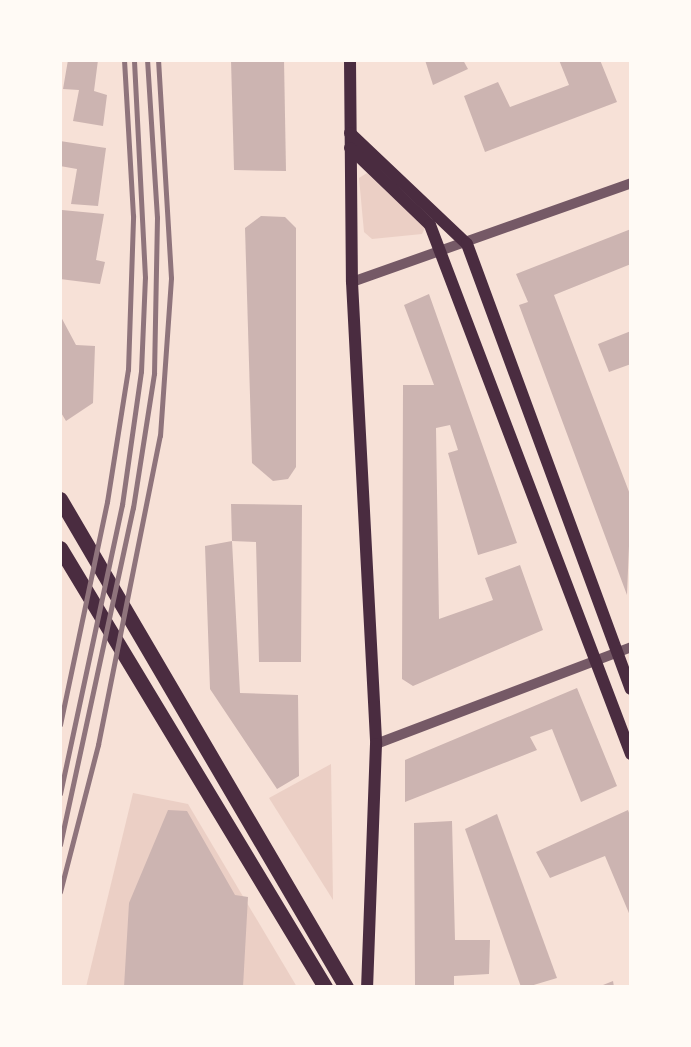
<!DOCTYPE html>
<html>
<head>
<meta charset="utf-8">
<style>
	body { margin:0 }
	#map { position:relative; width:691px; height:1047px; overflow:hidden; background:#f7e1d7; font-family:Poppins,sans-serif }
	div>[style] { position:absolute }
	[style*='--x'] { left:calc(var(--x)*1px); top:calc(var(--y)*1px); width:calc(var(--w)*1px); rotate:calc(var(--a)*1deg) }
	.green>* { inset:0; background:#ebcfc5 }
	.building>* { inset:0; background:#ccb4b1 }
	.tertiary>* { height:10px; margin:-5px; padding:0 5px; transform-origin:5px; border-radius:5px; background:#755966 }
	.secondary>* { height:12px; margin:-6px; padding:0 6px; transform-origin:6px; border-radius:6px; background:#4a2c40 }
	.primary>* { height:15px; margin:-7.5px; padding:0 7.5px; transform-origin:7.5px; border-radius:7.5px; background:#4a2c40 }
	.rail>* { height:4.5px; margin:-2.25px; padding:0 2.25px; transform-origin:2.25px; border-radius:2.25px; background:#8f747c }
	span { translate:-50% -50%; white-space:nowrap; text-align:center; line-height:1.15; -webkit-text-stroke:5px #fffaf5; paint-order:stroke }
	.frame { position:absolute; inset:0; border:62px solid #fffaf5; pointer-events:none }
</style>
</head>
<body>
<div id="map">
	<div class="green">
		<div style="clip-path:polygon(367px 173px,425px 228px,422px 234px,372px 239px,364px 232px,359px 178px)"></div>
		<div style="clip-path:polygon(331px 764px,333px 900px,269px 798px)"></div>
		<div style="clip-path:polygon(133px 793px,188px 804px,297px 987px,86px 987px)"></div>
	</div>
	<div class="building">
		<div style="clip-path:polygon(68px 60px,98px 60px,94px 91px,107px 95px,103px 126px,73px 121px,79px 90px,63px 89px)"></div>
		<div style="clip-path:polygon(231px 60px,284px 60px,286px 171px,234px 170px)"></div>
		<div style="clip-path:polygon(425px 60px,463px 60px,468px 69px,433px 85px)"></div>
		<div style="clip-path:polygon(559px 60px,600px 60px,617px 102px,485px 152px,464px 96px,498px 82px,510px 107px,569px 85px)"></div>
		<div style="clip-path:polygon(60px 141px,106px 148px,98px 206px,71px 204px,77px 169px,60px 166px)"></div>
		<div style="clip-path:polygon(62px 210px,104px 214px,96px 260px,105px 262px,100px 284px,60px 279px)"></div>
		<div style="clip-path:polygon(261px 216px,285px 217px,296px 228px,296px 467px,288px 479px,273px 481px,252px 463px,245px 228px)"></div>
		<div style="clip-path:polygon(631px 229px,631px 264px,554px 295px,631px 497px,627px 595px,519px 305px,528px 302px,516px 274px)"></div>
		<div style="clip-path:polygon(429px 294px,517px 543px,478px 555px,448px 453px,458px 450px,450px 425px,436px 428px,439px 619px,493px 600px,485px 578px,520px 565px,543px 630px,413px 686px,402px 679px,403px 385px,434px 385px,404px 305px)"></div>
		<div style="clip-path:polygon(60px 315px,76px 345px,95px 346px,93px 403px,66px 421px,60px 411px)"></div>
		<div style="clip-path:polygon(631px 331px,631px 364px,609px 372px,598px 344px)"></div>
		<div style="clip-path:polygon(231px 504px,302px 505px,301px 662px,259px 662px,256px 542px,232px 541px)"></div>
		<div style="clip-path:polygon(232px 541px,240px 693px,298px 695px,299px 776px,277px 789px,210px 689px,205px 546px)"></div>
		<div style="clip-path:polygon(577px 688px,617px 786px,581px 802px,552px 729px,530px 737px,537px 750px,405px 802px,405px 760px)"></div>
		<div style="clip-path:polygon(168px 810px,187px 811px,235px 895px,248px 897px,243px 987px,124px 987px,129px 903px)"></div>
		<div style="clip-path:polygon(628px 810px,631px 818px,631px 918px,605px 856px,550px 878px,536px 852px)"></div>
		<div style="clip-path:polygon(497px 814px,557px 978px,527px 987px,521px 987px,465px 829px)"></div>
		<div style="clip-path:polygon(452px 821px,455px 940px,490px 940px,489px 974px,454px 976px,454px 987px,415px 987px,414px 823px)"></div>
		<div style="clip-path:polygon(613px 981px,614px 987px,598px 987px)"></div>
	</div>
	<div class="tertiary">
		<div style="--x:352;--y:282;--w:296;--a:-19.5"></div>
		<div style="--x:376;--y:744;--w:273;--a:-20.8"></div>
	</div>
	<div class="secondary">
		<div style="--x:350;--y:60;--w:222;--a:89.5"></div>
		<div style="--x:352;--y:282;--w:463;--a:87"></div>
		<div style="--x:376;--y:744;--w:243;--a:92.1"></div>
		<div style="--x:350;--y:133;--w:161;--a:43.5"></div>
		<div style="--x:467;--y:244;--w:474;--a:69.8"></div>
		<div style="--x:350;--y:148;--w:111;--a:43.9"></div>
		<div style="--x:430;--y:225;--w:566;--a:69.2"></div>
	</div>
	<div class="primary">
		<div style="--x:60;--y:499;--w:566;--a:59.63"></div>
		<div style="--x:60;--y:548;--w:513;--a:58.88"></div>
	</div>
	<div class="rail">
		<div style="--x:60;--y:725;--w:228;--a:-78.1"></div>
		<div style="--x:107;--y:502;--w:134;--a:-81"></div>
		<div style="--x:128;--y:370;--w:154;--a:-88.1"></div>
		<div style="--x:133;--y:216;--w:156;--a:-93.3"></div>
		<div style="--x:60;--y:794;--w:296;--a:-77.9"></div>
		<div style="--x:122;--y:505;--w:134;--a:-81.9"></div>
		<div style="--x:141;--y:372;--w:94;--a:-87.6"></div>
		<div style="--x:145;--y:278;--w:218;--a:-92.9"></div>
		<div style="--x:60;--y:845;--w:345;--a:-77.8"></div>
		<div style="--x:133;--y:508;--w:136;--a:-81.1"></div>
		<div style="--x:154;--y:374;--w:156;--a:-88.9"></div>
		<div style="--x:157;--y:218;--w:158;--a:-93.6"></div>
		<div style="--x:60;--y:892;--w:152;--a:-75.5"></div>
		<div style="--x:98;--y:745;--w:315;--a:-78.7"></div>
		<div style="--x:160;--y:436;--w:158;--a:-86"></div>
		<div style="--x:171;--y:278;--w:218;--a:-93.4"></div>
	</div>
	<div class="frame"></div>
</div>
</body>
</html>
